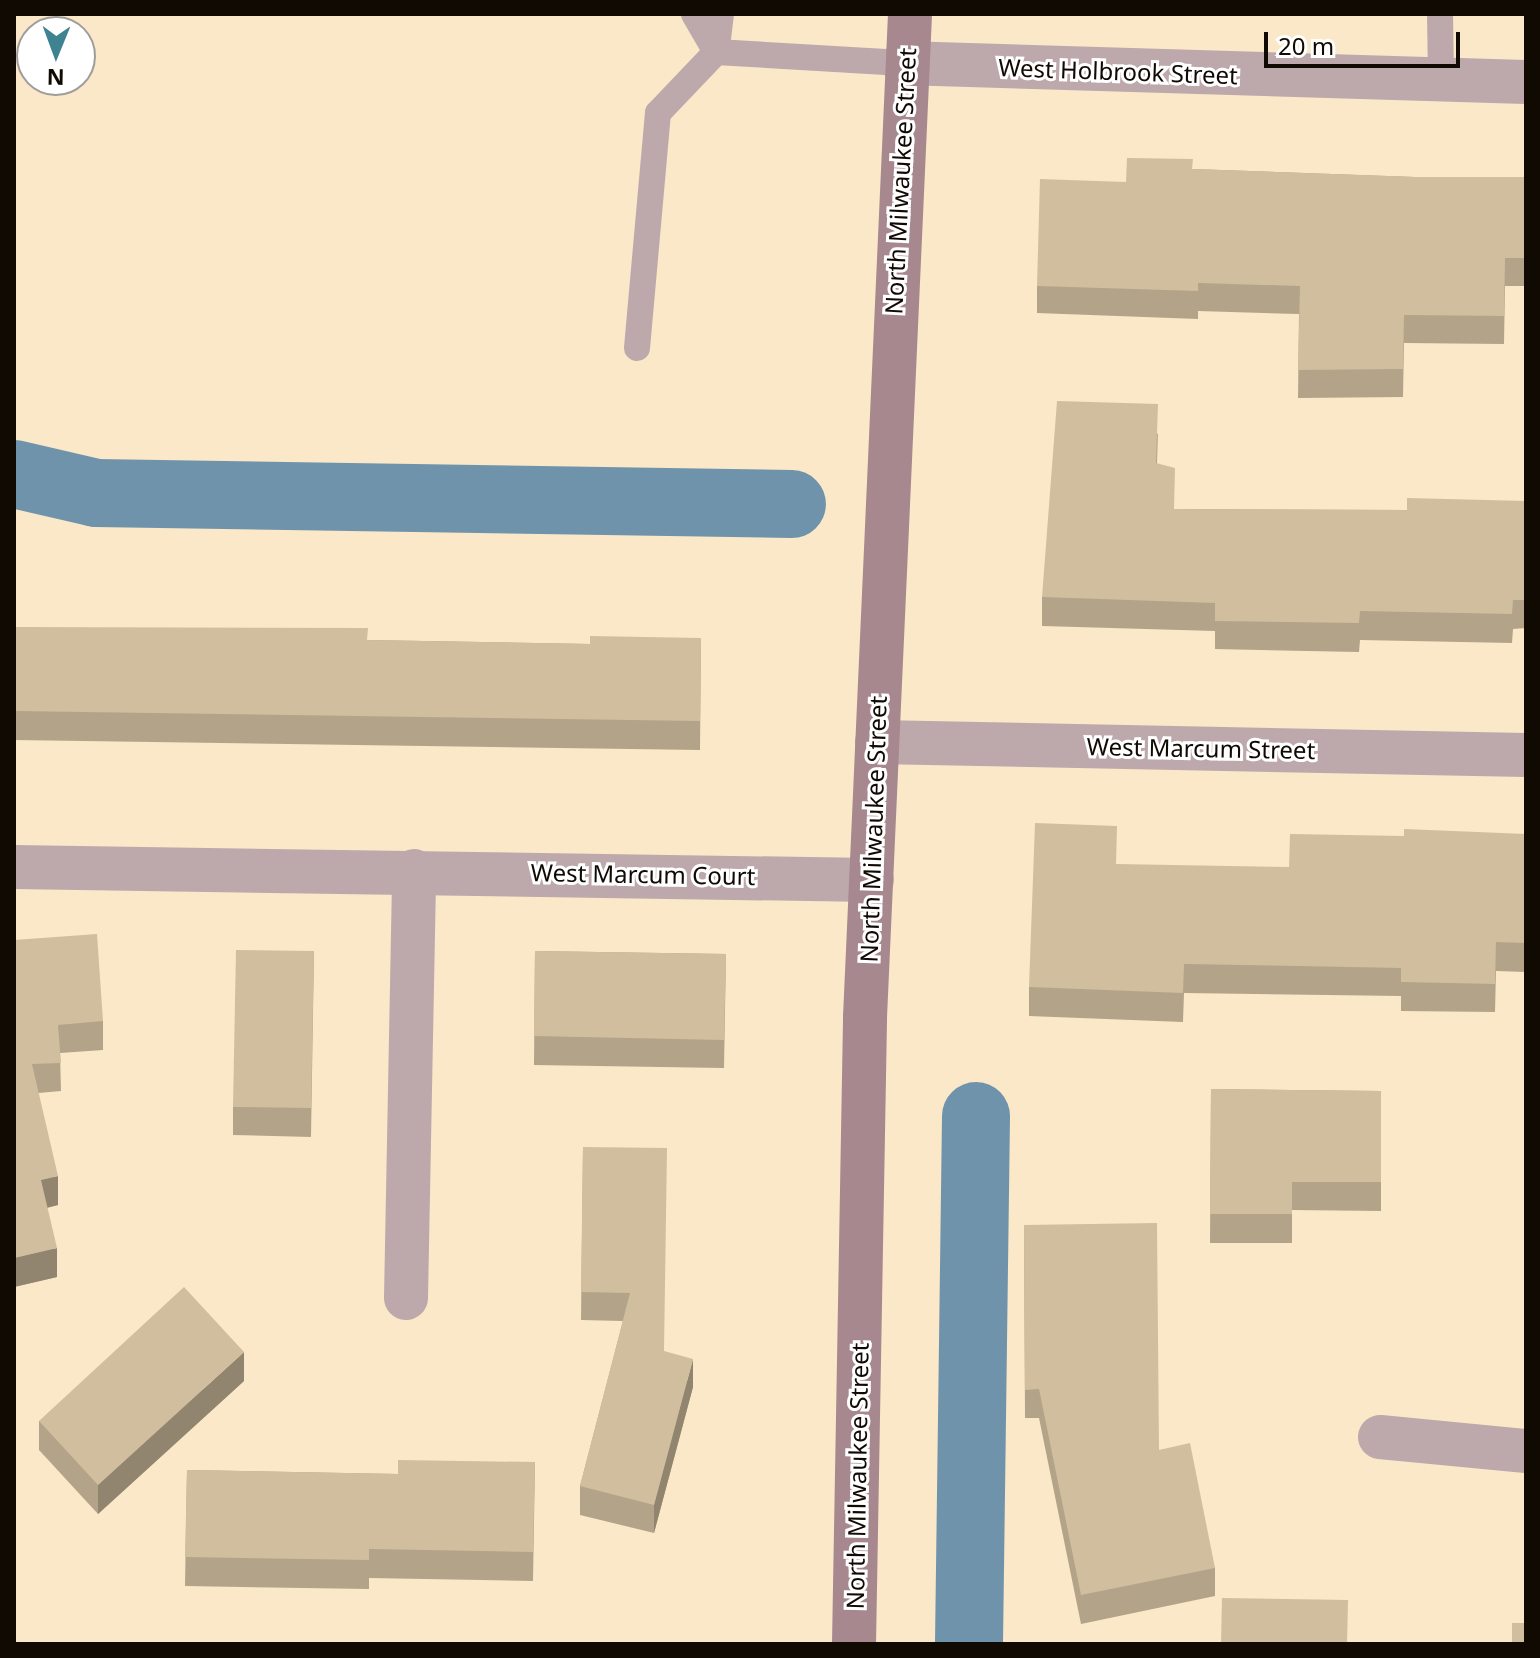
<!DOCTYPE html>
<html>
<head>
<meta charset="utf-8">
<style>
	body { margin:0 }
	#map { position:relative; width:1540px; height:1658px; overflow:hidden; background:#fae8c8; font-family:"Noto Sans",sans-serif }
	div>[style] { position:absolute }
	[style*='--x'] { left:calc(var(--x)*1px); top:calc(var(--y)*1px); width:calc(var(--w)*1px); rotate:calc(var(--a)*1deg) }
	.canal>* { height:68px; margin:-34px; padding:0 34px; transform-origin:34px; border-radius:34px; background:#7093ac }
	.lane>* { height:26px; margin:-13px; padding:0 13px; transform-origin:13px; border-radius:13px; background:#bda8ac }
	.street>* { height:44px; margin:-22px; padding:0 22px; transform-origin:22px; border-radius:22px; background:#bda8ac }
	.secondary>* { height:44px; margin:-22px; padding:0 22px; transform-origin:22px; border-radius:22px; background:#a6888e }
	.wall>* { inset:0; background:#b3a389 }
	.shaded-wall>* { inset:0; background:#92856f }
	.building>* { inset:0; background:#d0be9f }
	span { translate:-50% -50%; white-space:nowrap; text-align:center; line-height:1.15; -webkit-text-stroke:6px #fff; paint-order:stroke }
	.street-label { font-size:24px; color:#100a02 }
	.frame { position:absolute; inset:0; border:16px solid #100a02; pointer-events:none }
	.north { position:absolute; left:16px; top:16px; width:80px; height:80px; box-sizing:border-box; background:#fff; border:2px solid #9f9d9a; border-radius:50%; rotate:181deg; font-size:22px; font-weight:700; line-height:32px; text-align:center; color:#100a02 }
	.north::after { content:''; display:block; margin:auto; width:28px; height:36px; background:#3f8292; clip-path:polygon(50% 0,100% 100%,50% 72%,0 100%) }
	.scale { position:absolute; left:1264px; top:32px; width:196px; height:36px; box-sizing:border-box; border:4px solid #100a02; border-top:0; padding-left:10px; font-size:24px; line-height:28px; white-space:nowrap; color:#100a02; -webkit-text-stroke:6px #fff; paint-order:stroke }
</style>
</head>
<body>
<div id="map">
	<div class="canal">
		<div style="--x:14;--y:474;--w:84;--a:13"></div>
		<div style="--x:96;--y:493;--w:696;--a:0.91"></div>
		<div style="--x:969;--y:1644;--w:528;--a:-89.24"></div>
	</div>
	<div class="lane">
		<div style="--x:721;--y:14;--w:38;--a:97"></div>
		<div style="--x:716;--y:52;--w:187;--a:3.4"></div>
		<div style="--x:1440;--y:14;--w:66;--a:89.1"></div>
		<div style="--x:637;--y:348;--w:236;--a:-84.9"></div>
		<div style="--x:658;--y:113;--w:84;--a:-46.4"></div>
		<div style="--x:716;--y:52;--w:44;--a:-120.1"></div>
	</div>
	<div class="street">
		<div style="--x:903;--y:63;--w:623;--a:1.75"></div>
		<div style="--x:877;--y:742;--w:649;--a:1.15"></div>
		<div style="--x:14;--y:867;--w:858;--a:0.87"></div>
		<div style="--x:406;--y:1298;--w:427;--a:-88.9"></div>
		<div style="--x:1380;--y:1437;--w:147;--a:5.5"></div>
	</div>
	<div class="secondary">
		<div style="--x:854;--y:1644;--w:627;--a:-88.99"></div>
		<div style="--x:865;--y:1017;--w:1004;--a:-87.43"></div>
	</div>
	<div class="wall">
		<div style="clip-path:polygon(1193px 169px,1415px 177px,1526px 177px,1526px 286px,1505px 286px,1504px 344px,1404px 343px,1403px 397px,1298px 398px,1299px 314px,1198px 311px,1198px 319px,1037px 313px,1037px 286px,1126px 182px)"></div>
		<div style="clip-path:polygon(1158px 433px,1157px 463px,1174px 509px,1407px 510px,1526px 501px,1526px 628px,1513px 629px,1512px 643px,1360px 640px,1359px 652px,1215px 649px,1215px 631px,1042px 626px,1042px 597px)"></div>
		<div style="clip-path:polygon(14px 627px,368px 640px,590px 644px,701px 638px,700px 750px,14px 740px)"></div>
		<div style="clip-path:polygon(1526px 834px,1526px 972px,1496px 971px,1495px 1012px,1401px 1011px,1401px 996px,1184px 993px,1183px 1022px,1029px 1016px,1029px 987px,1289px 867px,1404px 836px)"></div>
		<div style="clip-path:polygon(14px 940px,103px 1021px,103px 1050px,60px 1053px,61px 1091px,38px 1093px,58px 1205px,47px 1208px,57px 1277px,14px 1287px)"></div>
		<div style="clip-path:polygon(314px 951px,311px 1137px,233px 1135px,233px 1107px)"></div>
		<div style="clip-path:polygon(535px 951px,726px 954px,724px 1068px,534px 1065px)"></div>
		<div style="clip-path:polygon(1211px 1089px,1381px 1091px,1381px 1211px,1292px 1210px,1292px 1243px,1210px 1243px)"></div>
		<div style="clip-path:polygon(583px 1147px,664px 1351px,693px 1387px,654px 1533px,580px 1515px,580px 1486px,623px 1321px,581px 1320px)"></div>
		<div style="clip-path:polygon(1024px 1225px,1159px 1450px,1215px 1568px,1215px 1596px,1081px 1624px,1039px 1418px,1025px 1418px)"></div>
		<div style="clip-path:polygon(244px 1381px,98px 1514px,39px 1450px,39px 1421px)"></div>
		<div style="clip-path:polygon(535px 1462px,533px 1581px,369px 1578px,369px 1589px,185px 1586px,187px 1470px,398px 1474px)"></div>
	</div>
	<div class="shaded-wall">
		<div style="clip-path:polygon(58px 1176px,58px 1205px,41px 1209px,41px 1180px)"></div>
		<div style="clip-path:polygon(57px 1248px,57px 1277px,14px 1287px,14px 1258px)"></div>
		<div style="clip-path:polygon(244px 1352px,244px 1381px,98px 1514px,98px 1485px)"></div>
		<div style="clip-path:polygon(693px 1359px,693px 1387px,654px 1533px,654px 1505px)"></div>
	</div>
	<div class="building">
		<div style="clip-path:polygon(1127px 158px,1193px 159px,1192px 169px,1415px 177px,1526px 177px,1526px 258px,1505px 258px,1504px 316px,1404px 315px,1403px 369px,1298px 370px,1300px 286px,1198px 283px,1198px 291px,1037px 286px,1040px 179px,1126px 182px)"></div>
		<div style="clip-path:polygon(1057px 401px,1158px 404px,1156px 463px,1175px 468px,1174px 509px,1407px 510px,1407px 498px,1526px 501px,1526px 600px,1513px 600px,1512px 614px,1360px 611px,1359px 623px,1215px 621px,1215px 603px,1042px 597px)"></div>
		<div style="clip-path:polygon(14px 627px,368px 628px,367px 640px,590px 644px,590px 636px,701px 638px,700px 721px,14px 711px)"></div>
		<div style="clip-path:polygon(1035px 823px,1117px 826px,1116px 864px,1289px 867px,1290px 834px,1404px 836px,1404px 829px,1526px 834px,1526px 943px,1496px 942px,1495px 984px,1401px 982px,1401px 968px,1184px 964px,1183px 993px,1029px 987px)"></div>
		<div style="clip-path:polygon(97px 934px,103px 1021px,58px 1025px,61px 1063px,32px 1064px,58px 1176px,41px 1180px,57px 1248px,14px 1258px,14px 940px)"></div>
		<div style="clip-path:polygon(236px 950px,314px 951px,311px 1108px,233px 1107px)"></div>
		<div style="clip-path:polygon(535px 951px,726px 954px,724px 1040px,534px 1036px)"></div>
		<div style="clip-path:polygon(1211px 1089px,1381px 1091px,1381px 1182px,1292px 1182px,1292px 1214px,1210px 1214px)"></div>
		<div style="clip-path:polygon(583px 1147px,667px 1148px,664px 1351px,693px 1359px,654px 1505px,580px 1486px,630px 1293px,581px 1292px)"></div>
		<div style="clip-path:polygon(1157px 1223px,1159px 1450px,1190px 1443px,1215px 1568px,1081px 1595px,1039px 1389px,1025px 1390px,1024px 1225px)"></div>
		<div style="clip-path:polygon(184px 1287px,244px 1352px,98px 1485px,39px 1421px)"></div>
		<div style="clip-path:polygon(398px 1460px,535px 1462px,533px 1552px,369px 1549px,369px 1560px,185px 1557px,187px 1470px,398px 1474px)"></div>
		<div style="clip-path:polygon(1222px 1598px,1348px 1600px,1347px 1644px,1221px 1644px)"></div>
		<div style="clip-path:polygon(1512px 1623px,1526px 1623px,1526px 1644px,1512px 1644px)"></div>
	</div>
	<div class="street-label">
		<span style="left:1118px;top:71px;rotate:2deg">West Holbrook Street</span>
		<span style="left:900px;top:181px;rotate:-87deg">North Milwaukee Street</span>
		<span style="left:1201px;top:748px;rotate:1deg">West Marcum Street</span>
		<span style="left:873px;top:829px;rotate:-88deg">North Milwaukee Street</span>
		<span style="left:643px;top:874px;rotate:1deg">West Marcum Court</span>
		<span style="left:857px;top:1476px;rotate:-89deg">North Milwaukee Street</span>
	</div>
	<div class="frame"></div>
	<div class="north">N</div>
	<div class="scale">20 m</div>
</div>
</body>
</html>
